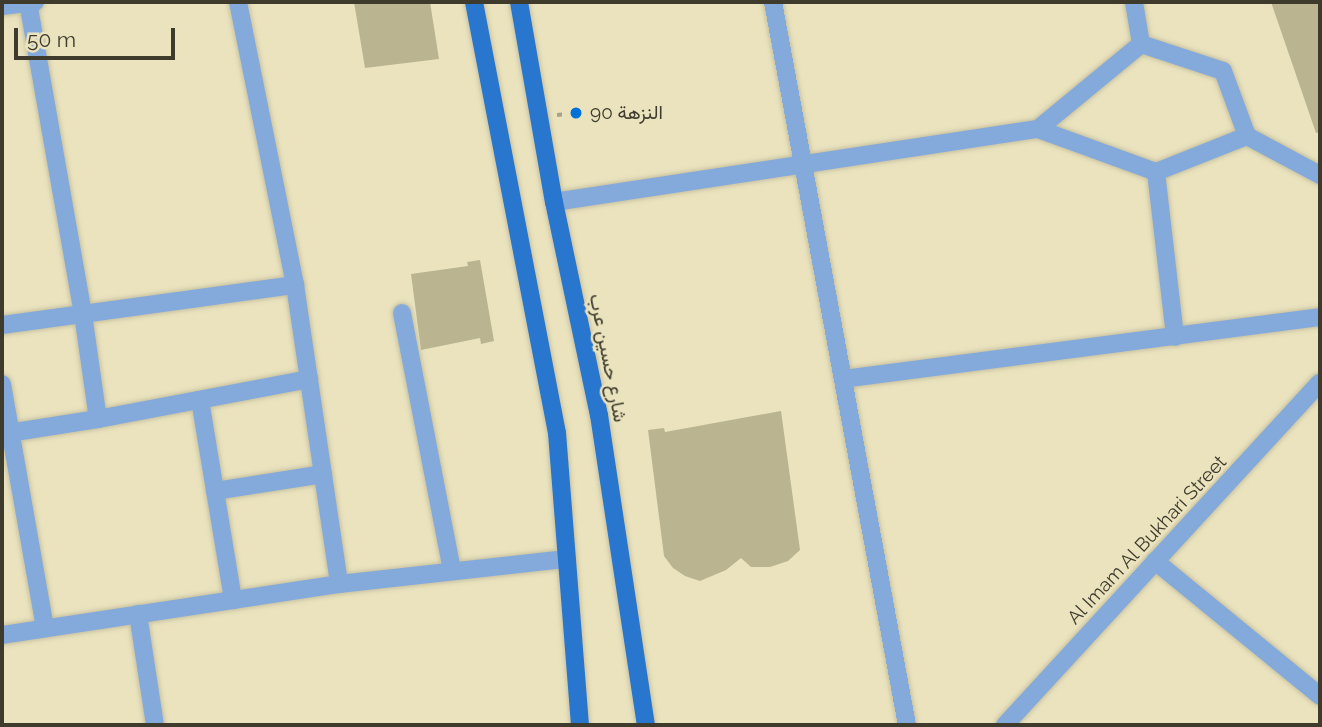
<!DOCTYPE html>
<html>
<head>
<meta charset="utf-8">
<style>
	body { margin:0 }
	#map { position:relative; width:1322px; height:727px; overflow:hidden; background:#eae3be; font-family:Raleway,Vazirmatn,sans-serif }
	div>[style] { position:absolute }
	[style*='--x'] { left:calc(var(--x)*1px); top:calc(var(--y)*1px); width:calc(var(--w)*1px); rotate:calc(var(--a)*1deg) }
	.building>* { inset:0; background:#bab491 }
	.path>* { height:3.5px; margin-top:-1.75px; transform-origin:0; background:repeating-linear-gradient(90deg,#a9a387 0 5px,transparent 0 10px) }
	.roads { filter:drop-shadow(0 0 2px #c8c1a1) drop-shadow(0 0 2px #c8c1a1) }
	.minor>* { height:18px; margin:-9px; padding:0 9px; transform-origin:9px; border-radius:9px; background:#84aadb }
	.major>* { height:18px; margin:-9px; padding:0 9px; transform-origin:9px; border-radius:9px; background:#2976cf }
	.dots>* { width:19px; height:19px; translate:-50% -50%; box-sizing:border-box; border:4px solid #eae3be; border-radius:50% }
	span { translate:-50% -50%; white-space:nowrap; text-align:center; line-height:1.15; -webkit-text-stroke:5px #eae3be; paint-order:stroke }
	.poi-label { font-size:19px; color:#3e3b2d }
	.left { translate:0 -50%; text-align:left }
	.street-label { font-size:19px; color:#3e3b2d }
	.frame { position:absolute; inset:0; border:4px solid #3e3b2d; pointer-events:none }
	.scale { position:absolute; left:14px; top:28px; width:161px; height:32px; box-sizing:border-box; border:4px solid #3e3b2d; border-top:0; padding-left:9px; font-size:21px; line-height:24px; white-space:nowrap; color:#3e3b2d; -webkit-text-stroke:5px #eae3be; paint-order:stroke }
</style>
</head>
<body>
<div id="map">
	<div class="building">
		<div style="clip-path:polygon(354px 2px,430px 2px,439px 59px,365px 68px)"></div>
		<div style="clip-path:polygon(1271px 2px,1320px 2px,1320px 132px,1316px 133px)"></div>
		<div style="clip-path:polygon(480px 260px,494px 341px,481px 344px,480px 338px,421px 350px,411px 274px,468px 266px,467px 262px)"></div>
		<div style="clip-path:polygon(781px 411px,800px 550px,788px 561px,770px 567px,751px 567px,741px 558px,726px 570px,700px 581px,685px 576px,673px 568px,664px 556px,648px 430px,664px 428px,665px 432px)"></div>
	</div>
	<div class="path">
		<div style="--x:557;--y:115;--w:19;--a:-6"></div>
	</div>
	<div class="roads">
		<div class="minor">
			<div style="--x:28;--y:2;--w:317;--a:80"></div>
			<div style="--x:83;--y:314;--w:106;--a:81.9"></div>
			<div style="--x:238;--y:2;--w:289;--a:78.6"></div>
			<div style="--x:295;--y:285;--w:302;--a:81.6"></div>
			<div style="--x:773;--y:2;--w:735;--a:79.5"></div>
			<div style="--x:2;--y:6;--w:33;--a:-7"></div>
			<div style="--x:1141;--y:44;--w:86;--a:18.2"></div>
			<div style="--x:1223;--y:71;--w:69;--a:69.7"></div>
			<div style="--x:1038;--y:129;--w:134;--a:-39.5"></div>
			<div style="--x:1141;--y:44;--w:43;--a:-99.5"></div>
			<div style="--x:1156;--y:172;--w:166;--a:83.4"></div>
			<div style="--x:554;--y:202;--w:489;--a:-8.6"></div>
			<div style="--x:1038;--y:129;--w:126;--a:20"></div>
			<div style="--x:1156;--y:172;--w:98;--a:-21.6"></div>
			<div style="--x:1247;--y:136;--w:83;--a:28.1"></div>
			<div style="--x:402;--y:313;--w:263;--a:79"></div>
			<div style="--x:2;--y:325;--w:296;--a:-7.8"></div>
			<div style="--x:843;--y:379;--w:481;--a:-7.4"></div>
			<div style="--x:2;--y:384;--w:248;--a:80"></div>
			<div style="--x:200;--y:400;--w:203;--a:80.6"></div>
			<div style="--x:2;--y:434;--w:97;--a:-8.9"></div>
			<div style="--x:98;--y:419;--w:215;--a:-10.7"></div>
			<div style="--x:215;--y:491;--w:109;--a:-8.9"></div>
			<div style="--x:1155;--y:561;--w:213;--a:39.3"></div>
			<div style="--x:138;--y:614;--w:112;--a:81.3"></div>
			<div style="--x:2;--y:635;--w:341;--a:-8.6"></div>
			<div style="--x:339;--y:584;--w:229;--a:-6.3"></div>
			<div style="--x:1005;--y:725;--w:465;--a:-47.4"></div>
		</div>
		<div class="major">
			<div style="--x:474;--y:2;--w:439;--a:79.1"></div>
			<div style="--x:557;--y:433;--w:293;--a:85.5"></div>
			<div style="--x:519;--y:2;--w:203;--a:80.1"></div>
			<div style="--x:554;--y:202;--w:218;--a:78.1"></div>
			<div style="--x:599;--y:415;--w:314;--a:81.4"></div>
		</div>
	</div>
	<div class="dots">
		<div style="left:576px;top:113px;background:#0170d8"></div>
	</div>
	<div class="poi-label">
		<span class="left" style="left:590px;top:113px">النزهة 90</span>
	</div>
	<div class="street-label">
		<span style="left:608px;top:358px;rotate:79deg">شارع حسين عرب</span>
		<span style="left:1147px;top:540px;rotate:-47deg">Al Imam Al Bukhari Street</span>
	</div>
	<div class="frame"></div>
	<div class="scale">50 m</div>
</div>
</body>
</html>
